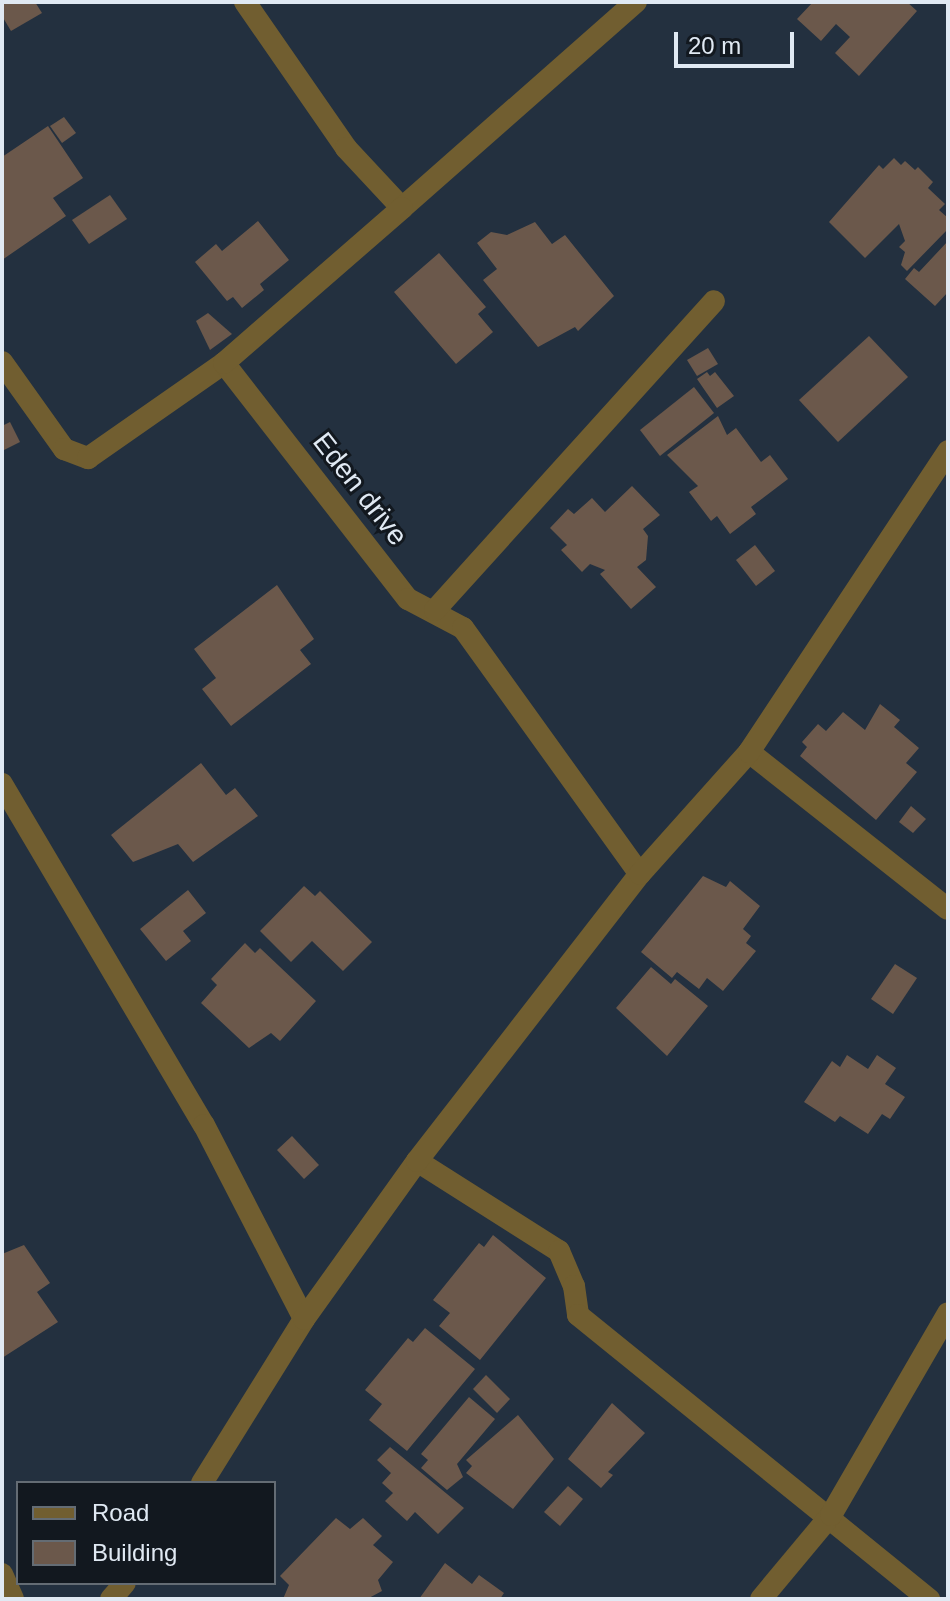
<!DOCTYPE html>
<html>
<head>
<meta charset="utf-8">
<style>
	body { margin:0 }
	#map { position:relative; width:950px; height:1601px; overflow:hidden; background:#23303f; font-family:Arial,sans-serif }
	div>[style] { position:absolute }
	[style*='--x'] { left:calc(var(--x)*1px); top:calc(var(--y)*1px); width:calc(var(--w)*1px); rotate:calc(var(--a)*1deg) }
	.building>* { inset:0; background:#6b584b }
	.minor>* { height:22px; margin:-11px; padding:0 11px; transform-origin:11px; border-radius:11px; background:#715e30 }
	span { translate:-50% -50%; white-space:nowrap; text-align:center; line-height:1.15; -webkit-text-stroke:6px #12181f; paint-order:stroke }
	.street-label { font-size:28px; color:#e0e9f3 }
	.frame { position:absolute; inset:0; border:4px solid #e0e9f3; pointer-events:none }
	.legend { position:absolute; left:16px; top:1481px; width:260px; height:104px; box-sizing:border-box; background:#12181f; border:2px solid #646c74; margin:0; padding:10px 14px; list-style:none; font-size:24px; color:#e0e9f3 }
	.legend li { display:flex; align-items:center; gap:16px; height:40px }
	.legend b { width:40px; border:2px solid #646c74 }
	.scale { position:absolute; left:674px; top:32px; width:120px; height:36px; box-sizing:border-box; border:4px solid #e0e9f3; border-top:0; padding-left:10px; font-size:24px; line-height:28px; white-space:nowrap; color:#e0e9f3; -webkit-text-stroke:6px #12181f; paint-order:stroke }
</style>
</head>
<body>
<div id="map">
	<div class="building">
		<div style="clip-path:polygon(2px 2px,35px 2px,42px 13px,11px 31px,2px 16px)"></div>
		<div style="clip-path:polygon(813px 2px,907px 2px,917px 11px,859px 76px,835px 53px,850px 37px,836px 24px,821px 41px,797px 19px)"></div>
		<div style="clip-path:polygon(64px 117px,76px 133px,62px 143px,50px 126px)"></div>
		<div style="clip-path:polygon(48px 126px,83px 178px,53px 198px,66px 216px,2px 260px,2px 157px)"></div>
		<div style="clip-path:polygon(894px 158px,901px 165px,905px 161px,915px 170px,918px 167px,933px 182px,928px 188px,945px 204px,939px 210px,948px 218px,948px 229px,907px 271px,901px 265px,905px 252px,899px 247px,905px 241px,899px 224px,865px 258px,829px 222px,879px 165px,883px 169px)"></div>
		<div style="clip-path:polygon(110px 195px,127px 219px,89px 244px,72px 220px)"></div>
		<div style="clip-path:polygon(258px 221px,289px 260px,260px 284px,264px 290px,242px 308px,233px 297px,227px 301px,195px 262px,216px 244px,222px 251px)"></div>
		<div style="clip-path:polygon(535px 222px,552px 244px,565px 235px,614px 296px,578px 331px,575px 327px,538px 347px,483px 280px,497px 269px,477px 243px,491px 232px,507px 235px)"></div>
		<div style="clip-path:polygon(948px 241px,948px 292px,935px 306px,905px 279px,914px 268px,919px 272px)"></div>
		<div style="clip-path:polygon(439px 253px,486px 307px,478px 314px,493px 332px,456px 364px,394px 292px)"></div>
		<div style="clip-path:polygon(208px 313px,232px 334px,210px 350px,196px 321px)"></div>
		<div style="clip-path:polygon(869px 336px,908px 377px,838px 442px,799px 400px)"></div>
		<div style="clip-path:polygon(708px 348px,718px 364px,697px 376px,687px 360px)"></div>
		<div style="clip-path:polygon(707px 372px,710px 376px,715px 372px,734px 396px,717px 408px,697px 379px)"></div>
		<div style="clip-path:polygon(694px 387px,714px 413px,660px 456px,640px 430px)"></div>
		<div style="clip-path:polygon(718px 416px,727px 435px,736px 428px,761px 462px,770px 455px,788px 479px,751px 507px,756px 514px,730px 534px,717px 516px,711px 521px,689px 492px,698px 486px,667px 455px)"></div>
		<div style="clip-path:polygon(10px 422px,20px 442px,2px 451px,2px 426px)"></div>
		<div style="clip-path:polygon(632px 486px,660px 515px,643px 529px,648px 536px,646px 560px,637px 567px,656px 587px,631px 609px,600px 574px,605px 570px,590px 564px,582px 572px,561px 550px,567px 545px,550px 528px,568px 509px,574px 514px,592px 498px,605px 512px)"></div>
		<div style="clip-path:polygon(755px 545px,775px 571px,756px 586px,736px 560px)"></div>
		<div style="clip-path:polygon(277px 585px,314px 639px,300px 650px,311px 664px,231px 726px,202px 689px,216px 678px,194px 649px)"></div>
		<div style="clip-path:polygon(880px 704px,900px 720px,894px 727px,919px 748px,906px 763px,917px 772px,876px 820px,800px 756px,807px 747px,802px 742px,818px 724px,826px 731px,843px 712px,865px 730px)"></div>
		<div style="clip-path:polygon(201px 763px,226px 795px,235px 788px,258px 816px,193px 862px,178px 844px,133px 862px,111px 835px)"></div>
		<div style="clip-path:polygon(911px 806px,926px 819px,913px 833px,899px 822px)"></div>
		<div style="clip-path:polygon(703px 876px,726px 887px,730px 881px,760px 906px,743px 929px,751px 936px,746px 943px,756px 951px,723px 991px,707px 978px,699px 989px,677px 972px,672px 978px,641px 952px)"></div>
		<div style="clip-path:polygon(304px 886px,315px 896px,320px 891px,372px 942px,343px 971px,312px 941px,291px 962px,260px 931px)"></div>
		<div style="clip-path:polygon(188px 890px,206px 913px,183px 931px,191px 941px,166px 961px,140px 929px)"></div>
		<div style="clip-path:polygon(245px 943px,255px 953px,260px 948px,316px 1001px,280px 1041px,271px 1033px,249px 1048px,201px 1003px,217px 985px,211px 979px)"></div>
		<div style="clip-path:polygon(895px 964px,917px 978px,893px 1014px,871px 999px)"></div>
		<div style="clip-path:polygon(651px 967px,671px 984px,675px 979px,708px 1006px,667px 1056px,616px 1008px)"></div>
		<div style="clip-path:polygon(847px 1055px,868px 1069px,877px 1055px,896px 1068px,885px 1084px,905px 1097px,890px 1119px,882px 1114px,868px 1134px,840px 1116px,835px 1122px,804px 1102px,832px 1061px,840px 1067px)"></div>
		<div style="clip-path:polygon(292px 1136px,319px 1165px,304px 1179px,277px 1150px)"></div>
		<div style="clip-path:polygon(493px 1235px,546px 1278px,480px 1360px,439px 1326px,450px 1313px,433px 1300px,479px 1243px,484px 1247px)"></div>
		<div style="clip-path:polygon(24px 1245px,50px 1283px,37px 1292px,58px 1322px,2px 1358px,2px 1254px)"></div>
		<div style="clip-path:polygon(425px 1328px,475px 1369px,407px 1451px,369px 1420px,382px 1404px,365px 1390px,408px 1338px,413px 1342px)"></div>
		<div style="clip-path:polygon(486px 1375px,510px 1399px,497px 1413px,473px 1389px)"></div>
		<div style="clip-path:polygon(469px 1397px,495px 1419px,457px 1464px,463px 1477px,447px 1490px,421px 1468px,428px 1460px,421px 1454px)"></div>
		<div style="clip-path:polygon(612px 1403px,645px 1433px,608px 1472px,613px 1475px,601px 1488px,568px 1459px)"></div>
		<div style="clip-path:polygon(518px 1415px,554px 1459px,513px 1509px,466px 1473px,472px 1466px,466px 1460px)"></div>
		<div style="clip-path:polygon(390px 1447px,464px 1508px,438px 1534px,415px 1512px,407px 1521px,385px 1501px,393px 1493px,382px 1483px,391px 1473px,377px 1460px)"></div>
		<div style="clip-path:polygon(568px 1486px,583px 1499px,560px 1526px,544px 1512px)"></div>
		<div style="clip-path:polygon(336px 1518px,350px 1529px,363px 1518px,382px 1536px,373px 1545px,393px 1562px,378px 1580px,382px 1591px,367px 1599px,283px 1599px,289px 1585px,280px 1576px)"></div>
		<div style="clip-path:polygon(445px 1563px,472px 1584px,479px 1575px,504px 1593px,500px 1599px,419px 1599px)"></div>
	</div>
	<div class="minor">
		<div style="--x:245;--y:2;--w:178;--a:55.3"></div>
		<div style="--x:346;--y:148;--w:82;--a:47"></div>
		<div style="--x:402;--y:208;--w:312;--a:-41.4"></div>
		<div style="--x:2;--y:362;--w:107;--a:54.5"></div>
		<div style="--x:64;--y:449;--w:26;--a:21"></div>
		<div style="--x:88;--y:458;--w:166;--a:-34.9"></div>
		<div style="--x:224;--y:363;--w:299;--a:52.1"></div>
		<div style="--x:408;--y:599;--w:62;--a:27.8"></div>
		<div style="--x:463;--y:628;--w:303;--a:54.3"></div>
		<div style="--x:224;--y:363;--w:236;--a:-41"></div>
		<div style="--x:435;--y:610;--w:416;--a:-47.9"></div>
		<div style="--x:749;--y:752;--w:253;--a:38.3"></div>
		<div style="--x:2;--y:784;--w:396;--a:59.4"></div>
		<div style="--x:204;--y:1125;--w:218;--a:62.7"></div>
		<div style="--x:417;--y:1161;--w:168;--a:32.4"></div>
		<div style="--x:559;--y:1251;--w:38;--a:67"></div>
		<div style="--x:574;--y:1286;--w:29;--a:82"></div>
		<div style="--x:578;--y:1315;--w:452;--a:39"></div>
		<div style="--x:202;--y:1483;--w:193;--a:-58.1"></div>
		<div style="--x:304;--y:1319;--w:194;--a:-54.4"></div>
		<div style="--x:417;--y:1161;--w:363;--a:-52.2"></div>
		<div style="--x:640;--y:874;--w:164;--a:-48.2"></div>
		<div style="--x:749;--y:752;--w:361;--a:-56.5"></div>
		<div style="--x:2;--y:1574;--w:27;--a:66"></div>
		<div style="--x:111;--y:1599;--w:21;--a:-49"></div>
		<div style="--x:761;--y:1599;--w:109;--a:-50.2"></div>
		<div style="--x:831;--y:1515;--w:233;--a:-59.9"></div>
	</div>
	<div class="street-label">
		<span style="left:360px;top:489px;rotate:52deg">Eden drive</span>
	</div>
	<div class="frame"></div>
	<ul class="legend">
	<li><b style="height:10px;background:#715e30"></b>Road</li>
	<li><b style="height:22px;background:#6b584b"></b>Building</li>
	</ul>
	<div class="scale">20 m</div>
</div>
</body>
</html>
